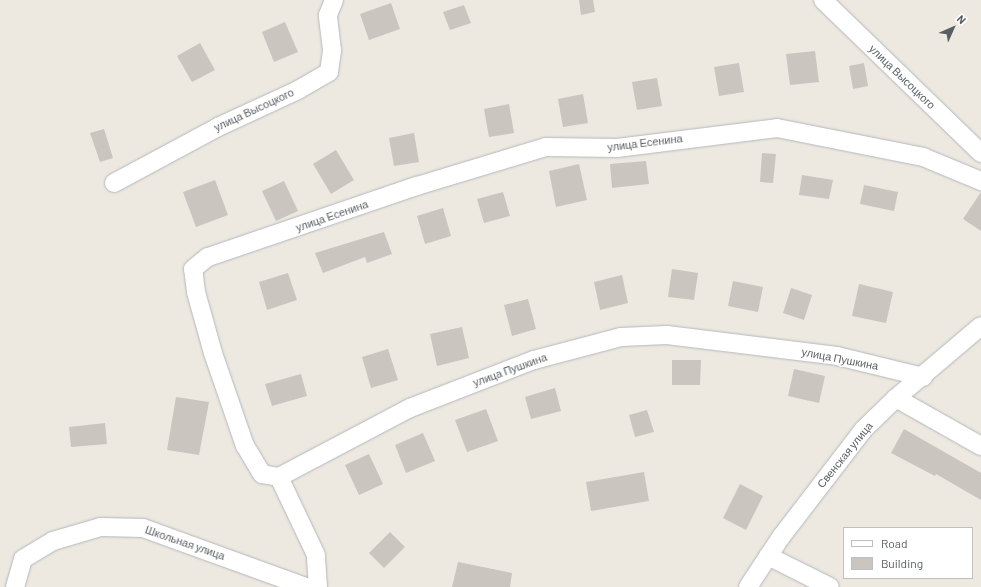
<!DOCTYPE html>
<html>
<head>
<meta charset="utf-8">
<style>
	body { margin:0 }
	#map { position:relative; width:981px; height:587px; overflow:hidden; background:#ede9e0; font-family:Barlow,sans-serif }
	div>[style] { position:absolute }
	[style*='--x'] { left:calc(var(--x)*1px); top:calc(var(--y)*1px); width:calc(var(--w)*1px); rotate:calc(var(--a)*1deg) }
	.building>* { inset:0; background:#cac5bf }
	.roads { filter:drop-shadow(0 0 1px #b3b7bc) drop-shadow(0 0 1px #b3b7bc) }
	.minor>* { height:18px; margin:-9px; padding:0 9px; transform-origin:9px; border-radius:9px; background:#fff }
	span { translate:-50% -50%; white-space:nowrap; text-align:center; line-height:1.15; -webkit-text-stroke:3px #fff; paint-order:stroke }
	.street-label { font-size:11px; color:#595e62 }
	.legend { position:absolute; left:843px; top:527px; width:130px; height:52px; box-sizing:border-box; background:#fff; border:1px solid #bdbfc0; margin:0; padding:5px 7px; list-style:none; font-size:12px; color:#595e62 }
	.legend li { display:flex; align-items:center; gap:8px; height:20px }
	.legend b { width:20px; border:1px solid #bdbfc0 }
	.north { position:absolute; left:933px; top:8px; width:40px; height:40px; -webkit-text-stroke:3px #fff; paint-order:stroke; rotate:45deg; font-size:11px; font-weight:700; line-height:16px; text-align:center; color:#595e62 }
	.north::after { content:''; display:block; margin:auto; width:14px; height:18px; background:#595e62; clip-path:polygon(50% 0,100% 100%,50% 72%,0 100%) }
</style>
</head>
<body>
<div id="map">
	<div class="building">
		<div style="clip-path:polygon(579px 0,593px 0,595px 12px,581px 15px)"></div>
		<div style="clip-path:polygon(391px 3px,400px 29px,369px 40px,360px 14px)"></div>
		<div style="clip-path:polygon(464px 5px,471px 23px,450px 30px,443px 12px)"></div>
		<div style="clip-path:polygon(285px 22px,298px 52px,274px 62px,262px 32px)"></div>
		<div style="clip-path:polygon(200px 43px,215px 70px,192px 82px,177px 56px)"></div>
		<div style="clip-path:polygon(815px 51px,819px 82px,790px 85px,786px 54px)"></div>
		<div style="clip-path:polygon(739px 63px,744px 92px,719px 96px,714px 67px)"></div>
		<div style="clip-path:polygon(864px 63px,868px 86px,853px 89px,849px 66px)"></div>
		<div style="clip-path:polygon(657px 78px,662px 106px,637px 110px,632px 82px)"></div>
		<div style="clip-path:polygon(583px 94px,588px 123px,563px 127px,558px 99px)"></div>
		<div style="clip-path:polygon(509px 104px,514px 133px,489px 137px,484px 109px)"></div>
		<div style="clip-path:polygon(104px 129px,113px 158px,100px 162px,90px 133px)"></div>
		<div style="clip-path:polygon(414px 133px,419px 162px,394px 166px,389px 138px)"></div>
		<div style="clip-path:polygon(336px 150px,354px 180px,331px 194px,313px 164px)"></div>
		<div style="clip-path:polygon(762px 153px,776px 154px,773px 183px,760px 182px)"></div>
		<div style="clip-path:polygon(646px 161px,649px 184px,612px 188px,610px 164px)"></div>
		<div style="clip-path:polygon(579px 164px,587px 200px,556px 207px,549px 171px)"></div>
		<div style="clip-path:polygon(802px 175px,833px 180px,829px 199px,799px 195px)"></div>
		<div style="clip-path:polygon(215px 180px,228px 215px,196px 227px,183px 192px)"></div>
		<div style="clip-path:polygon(284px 181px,298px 211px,276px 221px,262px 191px)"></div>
		<div style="clip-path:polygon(864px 185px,898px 192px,894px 211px,860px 204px)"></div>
		<div style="clip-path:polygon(503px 192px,510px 216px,484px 223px,477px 199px)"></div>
		<div style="clip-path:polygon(981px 192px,981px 231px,963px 219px)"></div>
		<div style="clip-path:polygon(443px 208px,451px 236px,425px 244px,417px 216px)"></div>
		<div style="clip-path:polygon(384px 232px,392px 254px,367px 263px,365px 257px,323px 273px,315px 253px)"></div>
		<div style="clip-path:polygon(672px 269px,698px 273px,694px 300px,668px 297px)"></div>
		<div style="clip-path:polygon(288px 273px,297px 300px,267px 310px,259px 282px)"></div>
		<div style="clip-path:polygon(622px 275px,628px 303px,600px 310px,594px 282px)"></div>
		<div style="clip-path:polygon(733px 281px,763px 287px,758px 312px,728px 306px)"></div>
		<div style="clip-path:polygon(859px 284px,893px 292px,886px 323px,852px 316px)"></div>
		<div style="clip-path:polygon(791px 288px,812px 295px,804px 320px,783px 313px)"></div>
		<div style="clip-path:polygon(528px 299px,536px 329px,512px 336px,504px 305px)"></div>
		<div style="clip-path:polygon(462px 327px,469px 358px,437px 366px,430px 334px)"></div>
		<div style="clip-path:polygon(388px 349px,398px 380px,371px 388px,362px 357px)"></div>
		<div style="clip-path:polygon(672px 360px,701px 360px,700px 385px,672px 385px)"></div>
		<div style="clip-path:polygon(794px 369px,825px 376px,819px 403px,788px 396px)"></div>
		<div style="clip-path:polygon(301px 374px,307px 396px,272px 406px,265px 384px)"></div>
		<div style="clip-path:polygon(555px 388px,561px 411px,531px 419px,525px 397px)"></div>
		<div style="clip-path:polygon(176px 397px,209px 402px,199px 455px,167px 450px)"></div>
		<div style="clip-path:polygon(486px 409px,498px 441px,467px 452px,455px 420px)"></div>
		<div style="clip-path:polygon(647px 410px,654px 432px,635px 437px,629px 415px)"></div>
		<div style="clip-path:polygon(105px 423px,107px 444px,71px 447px,69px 427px)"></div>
		<div style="clip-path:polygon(904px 429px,981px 473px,981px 500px,936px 474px,935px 476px,891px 453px)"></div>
		<div style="clip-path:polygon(423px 433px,435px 461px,406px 473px,395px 445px)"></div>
		<div style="clip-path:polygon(369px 454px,383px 484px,359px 495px,345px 465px)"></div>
		<div style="clip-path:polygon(644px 472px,649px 501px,591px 511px,586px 482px)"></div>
		<div style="clip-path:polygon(740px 484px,763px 496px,746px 530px,723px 518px)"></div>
		<div style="clip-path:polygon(390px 532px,405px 547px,384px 568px,369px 553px)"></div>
		<div style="clip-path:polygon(458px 562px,512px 573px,510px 587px,452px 587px)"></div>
	</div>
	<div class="roads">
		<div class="minor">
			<div style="--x:823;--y:0;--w:220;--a:44.1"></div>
			<div style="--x:114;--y:183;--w:118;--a:-28.3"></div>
			<div style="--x:218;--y:127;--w:88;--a:-24.8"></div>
			<div style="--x:298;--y:90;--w:36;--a:-30"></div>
			<div style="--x:329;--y:72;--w:22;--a:-82"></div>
			<div style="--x:332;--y:50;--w:35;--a:-97"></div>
			<div style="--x:328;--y:15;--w:16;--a:-68"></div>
			<div style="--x:896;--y:398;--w:98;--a:29.5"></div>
			<div style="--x:279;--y:477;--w:17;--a:-170"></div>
			<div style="--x:262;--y:474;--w:33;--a:-121"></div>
			<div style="--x:245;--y:446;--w:98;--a:-109"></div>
			<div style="--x:213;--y:353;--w:63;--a:-105.6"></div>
			<div style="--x:196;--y:292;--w:23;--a:-97"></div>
			<div style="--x:193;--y:269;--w:19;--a:-39"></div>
			<div style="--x:208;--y:257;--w:221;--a:-18.8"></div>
			<div style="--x:417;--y:186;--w:135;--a:-16.8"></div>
			<div style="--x:546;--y:147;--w:71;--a:0.8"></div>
			<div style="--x:617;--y:148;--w:161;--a:-7.1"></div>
			<div style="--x:777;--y:128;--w:149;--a:11.2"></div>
			<div style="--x:923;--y:157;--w:63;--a:22.5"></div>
			<div style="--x:768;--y:556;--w:69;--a:26.6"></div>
			<div style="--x:15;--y:587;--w:29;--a:-74"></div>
			<div style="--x:23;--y:559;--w:35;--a:-31"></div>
			<div style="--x:53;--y:541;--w:50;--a:-16.3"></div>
			<div style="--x:101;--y:527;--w:42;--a:1.4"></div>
			<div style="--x:143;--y:528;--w:173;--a:19.9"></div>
			<div style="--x:318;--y:587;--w:32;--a:-94"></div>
			<div style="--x:316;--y:555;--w:86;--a:-115.4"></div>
			<div style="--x:279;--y:477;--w:148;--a:-27.8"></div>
			<div style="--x:410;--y:408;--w:133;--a:-21.2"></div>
			<div style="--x:534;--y:360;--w:90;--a:-14.8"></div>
			<div style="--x:621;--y:337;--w:46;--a:-2.5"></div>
			<div style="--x:667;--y:335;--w:171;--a:7"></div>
			<div style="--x:837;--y:356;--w:89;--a:13.6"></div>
			<div style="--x:748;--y:587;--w:60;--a:-56.6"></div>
			<div style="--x:781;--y:537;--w:135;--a:-52.5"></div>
			<div style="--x:863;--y:430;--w:46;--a:-44.1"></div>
			<div style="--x:896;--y:398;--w:111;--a:-40.3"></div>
		</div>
	</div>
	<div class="street-label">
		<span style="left:902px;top:77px;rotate:44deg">улица Высоцкого</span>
		<span style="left:254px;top:110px;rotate:-25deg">улица Высоцкого</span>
		<span style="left:645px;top:143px;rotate:-7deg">улица Есенина</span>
		<span style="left:332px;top:216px;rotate:-19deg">улица Есенина</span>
		<span style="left:840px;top:359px;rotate:11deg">улица Пушкина</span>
		<span style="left:510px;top:370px;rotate:-20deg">улица Пушкина</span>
		<span style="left:845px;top:455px;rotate:-51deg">Свенская улица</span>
		<span style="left:185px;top:543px;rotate:19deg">Школьная улица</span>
	</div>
	<ul class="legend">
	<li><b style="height:5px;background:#fff"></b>Road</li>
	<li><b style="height:11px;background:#cac5bf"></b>Building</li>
	</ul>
	<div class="north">N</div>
</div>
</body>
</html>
